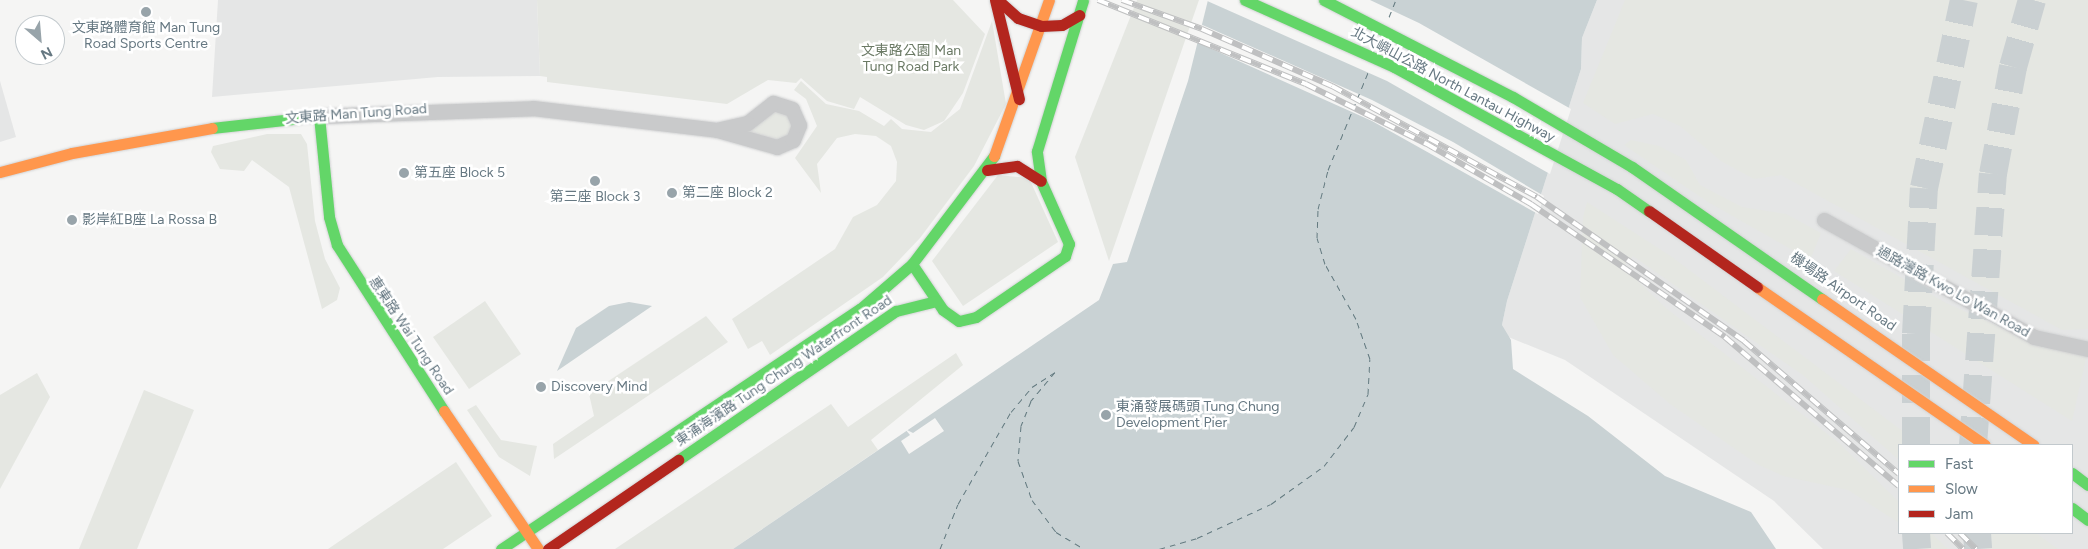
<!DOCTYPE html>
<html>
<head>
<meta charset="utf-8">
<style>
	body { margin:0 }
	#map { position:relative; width:2088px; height:549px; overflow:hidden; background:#f5f5f4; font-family:Figtree,"Noto Sans TC",sans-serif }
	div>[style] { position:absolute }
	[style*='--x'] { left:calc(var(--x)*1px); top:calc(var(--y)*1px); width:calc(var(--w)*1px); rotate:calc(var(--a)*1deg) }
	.built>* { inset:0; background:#e5e6e6 }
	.green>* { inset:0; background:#e5e7e2 }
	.water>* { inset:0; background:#c9d2d4 }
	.pier>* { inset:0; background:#f5f5f4 }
	.ferry>* { height:1px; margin-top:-0.5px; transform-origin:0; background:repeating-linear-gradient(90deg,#62797f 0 6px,transparent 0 11px) }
	.highway-tunnel>* { height:28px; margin-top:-14px; transform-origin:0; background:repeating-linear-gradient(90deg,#cad0d2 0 28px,transparent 0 42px) }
	.roads { filter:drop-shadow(0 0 1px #d1d2d3) drop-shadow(0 0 1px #d1d2d3) }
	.street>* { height:15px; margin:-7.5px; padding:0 7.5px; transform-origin:7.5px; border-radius:7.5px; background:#c9cacb }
	.fast>* { height:11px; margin:-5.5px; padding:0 5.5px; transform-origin:5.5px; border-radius:5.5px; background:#63d668 }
	.slow>* { height:11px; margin:-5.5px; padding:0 5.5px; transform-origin:5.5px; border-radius:5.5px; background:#ff974d }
	.jam>* { height:11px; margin:-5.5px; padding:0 5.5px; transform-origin:5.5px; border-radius:5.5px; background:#b3261e }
	.rail>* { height:5.5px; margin-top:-2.75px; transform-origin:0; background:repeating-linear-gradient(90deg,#fff 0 11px,#bfc0c1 0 22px); box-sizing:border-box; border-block:1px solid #bfc0c1 }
	.dots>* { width:14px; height:14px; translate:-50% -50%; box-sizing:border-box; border:2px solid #fff; border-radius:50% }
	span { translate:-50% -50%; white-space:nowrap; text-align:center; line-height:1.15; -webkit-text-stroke:5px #fff; paint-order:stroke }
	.poi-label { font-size:14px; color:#667882 }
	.left { translate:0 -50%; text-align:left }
	.park-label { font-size:14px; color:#6b7a65 }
	.street-label { font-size:14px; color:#667882 }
	.legend { position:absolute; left:1898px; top:444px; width:175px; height:90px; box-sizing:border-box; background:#fff; border:1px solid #c2c9cd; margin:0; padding:6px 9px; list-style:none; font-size:15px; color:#667882 }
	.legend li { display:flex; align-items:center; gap:10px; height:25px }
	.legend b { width:25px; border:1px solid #c2c9cd }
	.north { position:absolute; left:15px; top:15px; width:50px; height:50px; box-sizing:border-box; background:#fff; border:1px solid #c2c9cd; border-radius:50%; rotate:153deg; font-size:14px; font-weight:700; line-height:20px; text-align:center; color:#667882 }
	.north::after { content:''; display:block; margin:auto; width:18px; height:22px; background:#98a4aa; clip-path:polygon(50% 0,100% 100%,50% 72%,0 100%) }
</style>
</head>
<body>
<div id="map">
	<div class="built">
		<div style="clip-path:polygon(218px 0,537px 0,540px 76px,438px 77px,212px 97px)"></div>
		<div style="clip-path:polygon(evenodd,1597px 0,2088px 0,2088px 549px,1823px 549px,1774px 501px,1565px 360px,1506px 336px,1502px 325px,1507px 301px,1581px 69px,1582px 38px,1597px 0,1899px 445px,2072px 445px,2072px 533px,1899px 533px,1899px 445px)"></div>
		<div style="clip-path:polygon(0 81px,16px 137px,0 142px)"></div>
	</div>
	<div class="green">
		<div style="clip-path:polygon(537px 0,953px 0,985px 34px,963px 93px,944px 121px,924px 130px,906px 125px,860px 97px,854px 109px,827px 101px,801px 78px,796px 83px,768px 80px,727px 104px,547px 82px,547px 77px,540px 76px)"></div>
		<div style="clip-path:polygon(1137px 0,1199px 0,1109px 261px,1075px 157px)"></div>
		<div style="clip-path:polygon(1625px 0,2088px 0,2088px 329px,2062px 330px,1781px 175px,1754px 179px,1721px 161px,1680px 126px,1653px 114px,1615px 124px,1583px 103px)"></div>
		<div style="clip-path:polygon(992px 21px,1006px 104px,974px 166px,920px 238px,883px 277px,770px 355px,762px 341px,748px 349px,732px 319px,835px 249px,853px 217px,877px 205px,896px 181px,897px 162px,891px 146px,876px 136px,855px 134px,837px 138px,817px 164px,821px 193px,795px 158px,817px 126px,806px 99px,794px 90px,801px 81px,826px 104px,859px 111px,884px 126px,891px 119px,902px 129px,931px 132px,960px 109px)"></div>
		<div style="clip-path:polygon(768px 110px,787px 110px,794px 129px,779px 142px,741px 131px)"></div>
		<div style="clip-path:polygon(267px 134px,301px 134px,307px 144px,315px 221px,325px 259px,340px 288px,337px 300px,322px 309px,289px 187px,252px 160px,244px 171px,220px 169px,211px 152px,213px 146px)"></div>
		<div style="clip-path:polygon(1631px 140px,1659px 146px,1686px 160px,1700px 185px,1742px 207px,1786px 214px,1821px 233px,1810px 260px,1708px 202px,1624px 145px)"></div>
		<div style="clip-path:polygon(998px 175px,1029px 178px,1058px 242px,963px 306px,932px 261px)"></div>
		<div style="clip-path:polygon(1587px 202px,1672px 257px,1921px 445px,1899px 445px,1899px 460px,1804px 376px,1633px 256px,1623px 267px,1666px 308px,1839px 443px,1899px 502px,1899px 523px,1848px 490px,1783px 476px,1757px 464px,1670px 404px,1613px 355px,1580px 297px,1583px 217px)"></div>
		<div style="clip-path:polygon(1851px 249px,1946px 303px,2043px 346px,2087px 354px,2072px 421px,1834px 271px)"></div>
		<div style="clip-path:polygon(485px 301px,521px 354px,469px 389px,433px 337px)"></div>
		<div style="clip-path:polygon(706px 316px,728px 342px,554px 459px,553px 444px,594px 416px,589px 394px)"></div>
		<div style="clip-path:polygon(956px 353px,963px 365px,871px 440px,878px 450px,733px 549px,615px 549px,831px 404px,848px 427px)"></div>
		<div style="clip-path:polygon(37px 373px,50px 397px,0 489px,0 395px)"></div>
		<div style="clip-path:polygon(144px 390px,194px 410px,137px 549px,79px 549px)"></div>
		<div style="clip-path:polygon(476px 405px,501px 440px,537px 446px,530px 476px,499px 457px,467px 410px)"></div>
		<div style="clip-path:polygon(456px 462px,492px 516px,443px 549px,328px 549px)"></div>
		<div style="clip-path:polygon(1909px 533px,1931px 533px,1948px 549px,1926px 549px)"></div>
		<div style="clip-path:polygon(1972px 533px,2036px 533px,2058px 549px,1987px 549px)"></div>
	</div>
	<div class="water">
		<div style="clip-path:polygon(1208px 0,1597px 0,1582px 38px,1581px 69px,1507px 301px,1502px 325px,1511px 340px,1513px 369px,1588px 416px,1665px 476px,1751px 512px,1776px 549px,733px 549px,1099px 300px,1113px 264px,1127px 262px,1188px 81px)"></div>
		<div style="clip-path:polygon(629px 302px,652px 306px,557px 371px,576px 328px,609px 306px)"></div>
	</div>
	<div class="pier">
		<div style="clip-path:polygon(1205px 0,1370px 0,1419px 23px,1571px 109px,1550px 174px,1387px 81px)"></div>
		<div style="clip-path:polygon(1198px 23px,1372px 100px,1453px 142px,1544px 196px,1538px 214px,1372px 121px,1194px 41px)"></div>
		<div style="clip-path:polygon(935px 418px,944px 431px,909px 454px,901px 441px,910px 435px,905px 429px,913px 433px)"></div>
	</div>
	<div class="ferry">
		<div style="--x:1389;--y:17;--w:18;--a:-68"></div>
		<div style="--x:940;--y:549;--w:48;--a:-68.2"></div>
		<div style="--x:958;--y:504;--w:106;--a:-60.1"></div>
		<div style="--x:1011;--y:412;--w:33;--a:-50"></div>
		<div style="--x:1032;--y:387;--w:27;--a:-33"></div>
		<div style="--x:1055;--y:372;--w:38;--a:130"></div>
		<div style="--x:1031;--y:401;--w:27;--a:112"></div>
		<div style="--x:1021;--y:426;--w:35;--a:95"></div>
		<div style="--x:1018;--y:461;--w:41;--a:70.3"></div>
		<div style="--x:1032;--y:500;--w:40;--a:53"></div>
		<div style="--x:1056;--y:532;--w:33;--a:31"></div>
		<div style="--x:1159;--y:549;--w:40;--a:-16"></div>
		<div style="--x:1197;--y:538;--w:81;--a:-24.7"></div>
		<div style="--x:1271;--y:504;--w:65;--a:-35.6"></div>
		<div style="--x:1324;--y:466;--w:49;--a:-52.4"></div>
		<div style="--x:1354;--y:427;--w:36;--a:-67"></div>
		<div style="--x:1368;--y:394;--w:35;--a:-87"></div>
		<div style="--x:1370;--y:359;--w:42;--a:-109.3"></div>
		<div style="--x:1356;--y:319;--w:63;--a:-119.4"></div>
		<div style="--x:1325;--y:264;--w:27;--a:-107"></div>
		<div style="--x:1317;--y:238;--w:29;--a:-88"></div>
		<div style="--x:1318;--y:209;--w:40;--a:-75.6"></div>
		<div style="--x:1328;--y:170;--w:108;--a:-67.7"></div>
	</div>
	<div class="highway-tunnel">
		<div style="--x:1916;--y:445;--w:111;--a:-90"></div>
		<div style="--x:1916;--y:334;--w:146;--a:-86.9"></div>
		<div style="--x:1924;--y:188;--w:192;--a:-78"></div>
		<div style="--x:1973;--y:445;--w:272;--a:-85.8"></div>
		<div style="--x:1993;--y:174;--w:109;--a:-79.4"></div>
		<div style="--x:2013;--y:67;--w:70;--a:-74.2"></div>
		<div style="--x:1916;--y:533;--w:16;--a:86"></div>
		<div style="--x:1977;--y:533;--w:16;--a:86"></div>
	</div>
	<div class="roads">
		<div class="street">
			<div style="--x:319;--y:116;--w:214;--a:-2.1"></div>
			<div style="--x:533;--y:108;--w:185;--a:6.8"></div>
			<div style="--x:717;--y:130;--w:62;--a:15.8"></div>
			<div style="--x:777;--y:147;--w:17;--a:-24"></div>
			<div style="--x:793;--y:140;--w:16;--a:-68"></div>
			<div style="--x:799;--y:125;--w:17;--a:-114"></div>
			<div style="--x:792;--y:109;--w:20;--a:-162"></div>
			<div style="--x:773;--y:103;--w:33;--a:142"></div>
			<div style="--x:747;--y:123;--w:31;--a:167"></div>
			<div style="--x:1824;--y:220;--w:240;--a:29.1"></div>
			<div style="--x:2034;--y:337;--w:55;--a:12.5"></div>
		</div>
		<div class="fast">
			<div style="--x:1245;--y:0;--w:163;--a:24.2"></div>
			<div style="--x:1394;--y:67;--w:254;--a:28.7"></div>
			<div style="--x:1617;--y:189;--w:39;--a:35"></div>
			<div style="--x:1324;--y:0;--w:212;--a:27.2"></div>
			<div style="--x:1513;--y:97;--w:138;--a:30.5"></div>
			<div style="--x:1632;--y:167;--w:231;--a:34.8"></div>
			<div style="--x:212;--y:128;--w:108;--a:-6.4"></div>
			<div style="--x:319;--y:116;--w:101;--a:84.3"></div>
			<div style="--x:329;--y:217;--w:29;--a:74"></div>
			<div style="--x:337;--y:245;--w:197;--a:57.2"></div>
			<div style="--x:912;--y:264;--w:55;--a:56"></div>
			<div style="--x:943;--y:310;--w:19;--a:35"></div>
			<div style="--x:959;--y:321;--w:17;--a:-13"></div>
			<div style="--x:976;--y:317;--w:108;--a:-34.4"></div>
			<div style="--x:1065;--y:256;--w:13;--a:-72"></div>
			<div style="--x:1069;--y:244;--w:69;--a:-114"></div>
			<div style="--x:1041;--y:181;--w:30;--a:-98"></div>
			<div style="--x:1037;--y:151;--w:157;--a:-73"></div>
			<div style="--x:678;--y:460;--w:264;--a:-34.4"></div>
			<div style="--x:896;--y:311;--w:41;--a:-14"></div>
			<div style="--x:2072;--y:473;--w:20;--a:37"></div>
			<div style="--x:2072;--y:508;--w:20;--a:37"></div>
			<div style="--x:501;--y:549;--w:432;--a:-33.8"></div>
			<div style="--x:860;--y:309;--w:69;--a:-40.9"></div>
			<div style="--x:912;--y:264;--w:136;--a:-52.8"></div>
		</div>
		<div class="slow">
			<div style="--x:994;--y:156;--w:165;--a:-70.6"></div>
			<div style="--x:0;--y:172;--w:74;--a:-14.8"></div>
			<div style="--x:72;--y:153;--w:142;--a:-10.1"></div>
			<div style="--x:1757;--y:287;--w:277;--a:34.7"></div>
			<div style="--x:1822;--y:299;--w:257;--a:34.6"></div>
			<div style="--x:444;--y:411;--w:167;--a:55.7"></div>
		</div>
		<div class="jam">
			<div style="--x:995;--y:0;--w:102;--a:76.4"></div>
			<div style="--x:998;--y:0;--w:27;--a:42"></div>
			<div style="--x:1018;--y:18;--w:24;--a:19"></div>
			<div style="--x:1041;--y:26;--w:21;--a:-3"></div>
			<div style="--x:1062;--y:25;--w:20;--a:-30"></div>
			<div style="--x:987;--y:170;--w:30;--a:-8"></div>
			<div style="--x:1017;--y:166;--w:28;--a:32"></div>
			<div style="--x:1649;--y:211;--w:132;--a:35.1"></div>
			<div style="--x:548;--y:549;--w:158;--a:-34.4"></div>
		</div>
	</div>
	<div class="rail">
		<div style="--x:1098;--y:0;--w:224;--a:22"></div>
		<div style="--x:1306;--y:84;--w:135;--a:26.4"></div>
		<div style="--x:1427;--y:144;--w:120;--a:30"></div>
		<div style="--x:1531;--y:204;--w:235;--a:34.4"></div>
		<div style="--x:1725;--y:337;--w:229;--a:40.6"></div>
		<div style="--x:1122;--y:0;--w:85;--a:19.9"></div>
		<div style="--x:1202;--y:29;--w:142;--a:23.7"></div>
		<div style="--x:1332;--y:86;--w:233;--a:28.4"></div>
		<div style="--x:1537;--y:197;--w:252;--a:34.8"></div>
		<div style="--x:1744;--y:341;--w:204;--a:40.6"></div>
		<div style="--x:1947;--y:533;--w:23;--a:45"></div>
		<div style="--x:1960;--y:533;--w:23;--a:45"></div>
	</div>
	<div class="dots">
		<div style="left:146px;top:12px;background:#98a4aa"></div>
		<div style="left:404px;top:173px;background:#98a4aa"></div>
		<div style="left:595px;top:181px;background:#98a4aa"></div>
		<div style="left:672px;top:193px;background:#98a4aa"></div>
		<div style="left:72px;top:220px;background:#98a4aa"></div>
		<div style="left:541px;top:387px;background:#98a4aa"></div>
		<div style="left:1106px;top:415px;background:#98a4aa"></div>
	</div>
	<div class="poi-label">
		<span style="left:146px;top:36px">文東路體育館 Man Tung<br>Road Sports Centre</span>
		<span class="left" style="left:414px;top:173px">第五座 Block 5</span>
		<span class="left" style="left:682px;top:193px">第二座 Block 2</span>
		<span style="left:595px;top:197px">第三座 Block 3</span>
		<span class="left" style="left:82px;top:220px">影岸紅B座 La Rossa B</span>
		<span class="left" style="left:551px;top:387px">Discovery Mind</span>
		<span class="left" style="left:1116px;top:415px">東涌發展碼頭 Tung Chung<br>Development Pier</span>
	</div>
	<div class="park-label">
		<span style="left:911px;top:59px">文東路公園 Man<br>Tung Road Park</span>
	</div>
	<div class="street-label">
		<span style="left:1453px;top:85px;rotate:28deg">北大嶼山公路 North Lantau Highway</span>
		<span style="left:356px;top:114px;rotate:-4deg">文東路 Man Tung Road</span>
		<span style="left:1843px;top:292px;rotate:35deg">機場路 Airport Road</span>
		<span style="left:1953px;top:292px;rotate:29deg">過路灣路 Kwo Lo Wan Road</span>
		<span style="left:411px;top:336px;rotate:56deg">惠東路 Wai Tung Road</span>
		<span style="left:784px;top:371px;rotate:-34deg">東涌海濱路 Tung Chung Waterfront Road</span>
	</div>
	<ul class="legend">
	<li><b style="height:6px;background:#63d668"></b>Fast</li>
	<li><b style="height:6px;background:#ff974d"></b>Slow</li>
	<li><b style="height:6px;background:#b3261e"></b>Jam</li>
	</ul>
	<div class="north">N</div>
</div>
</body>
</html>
